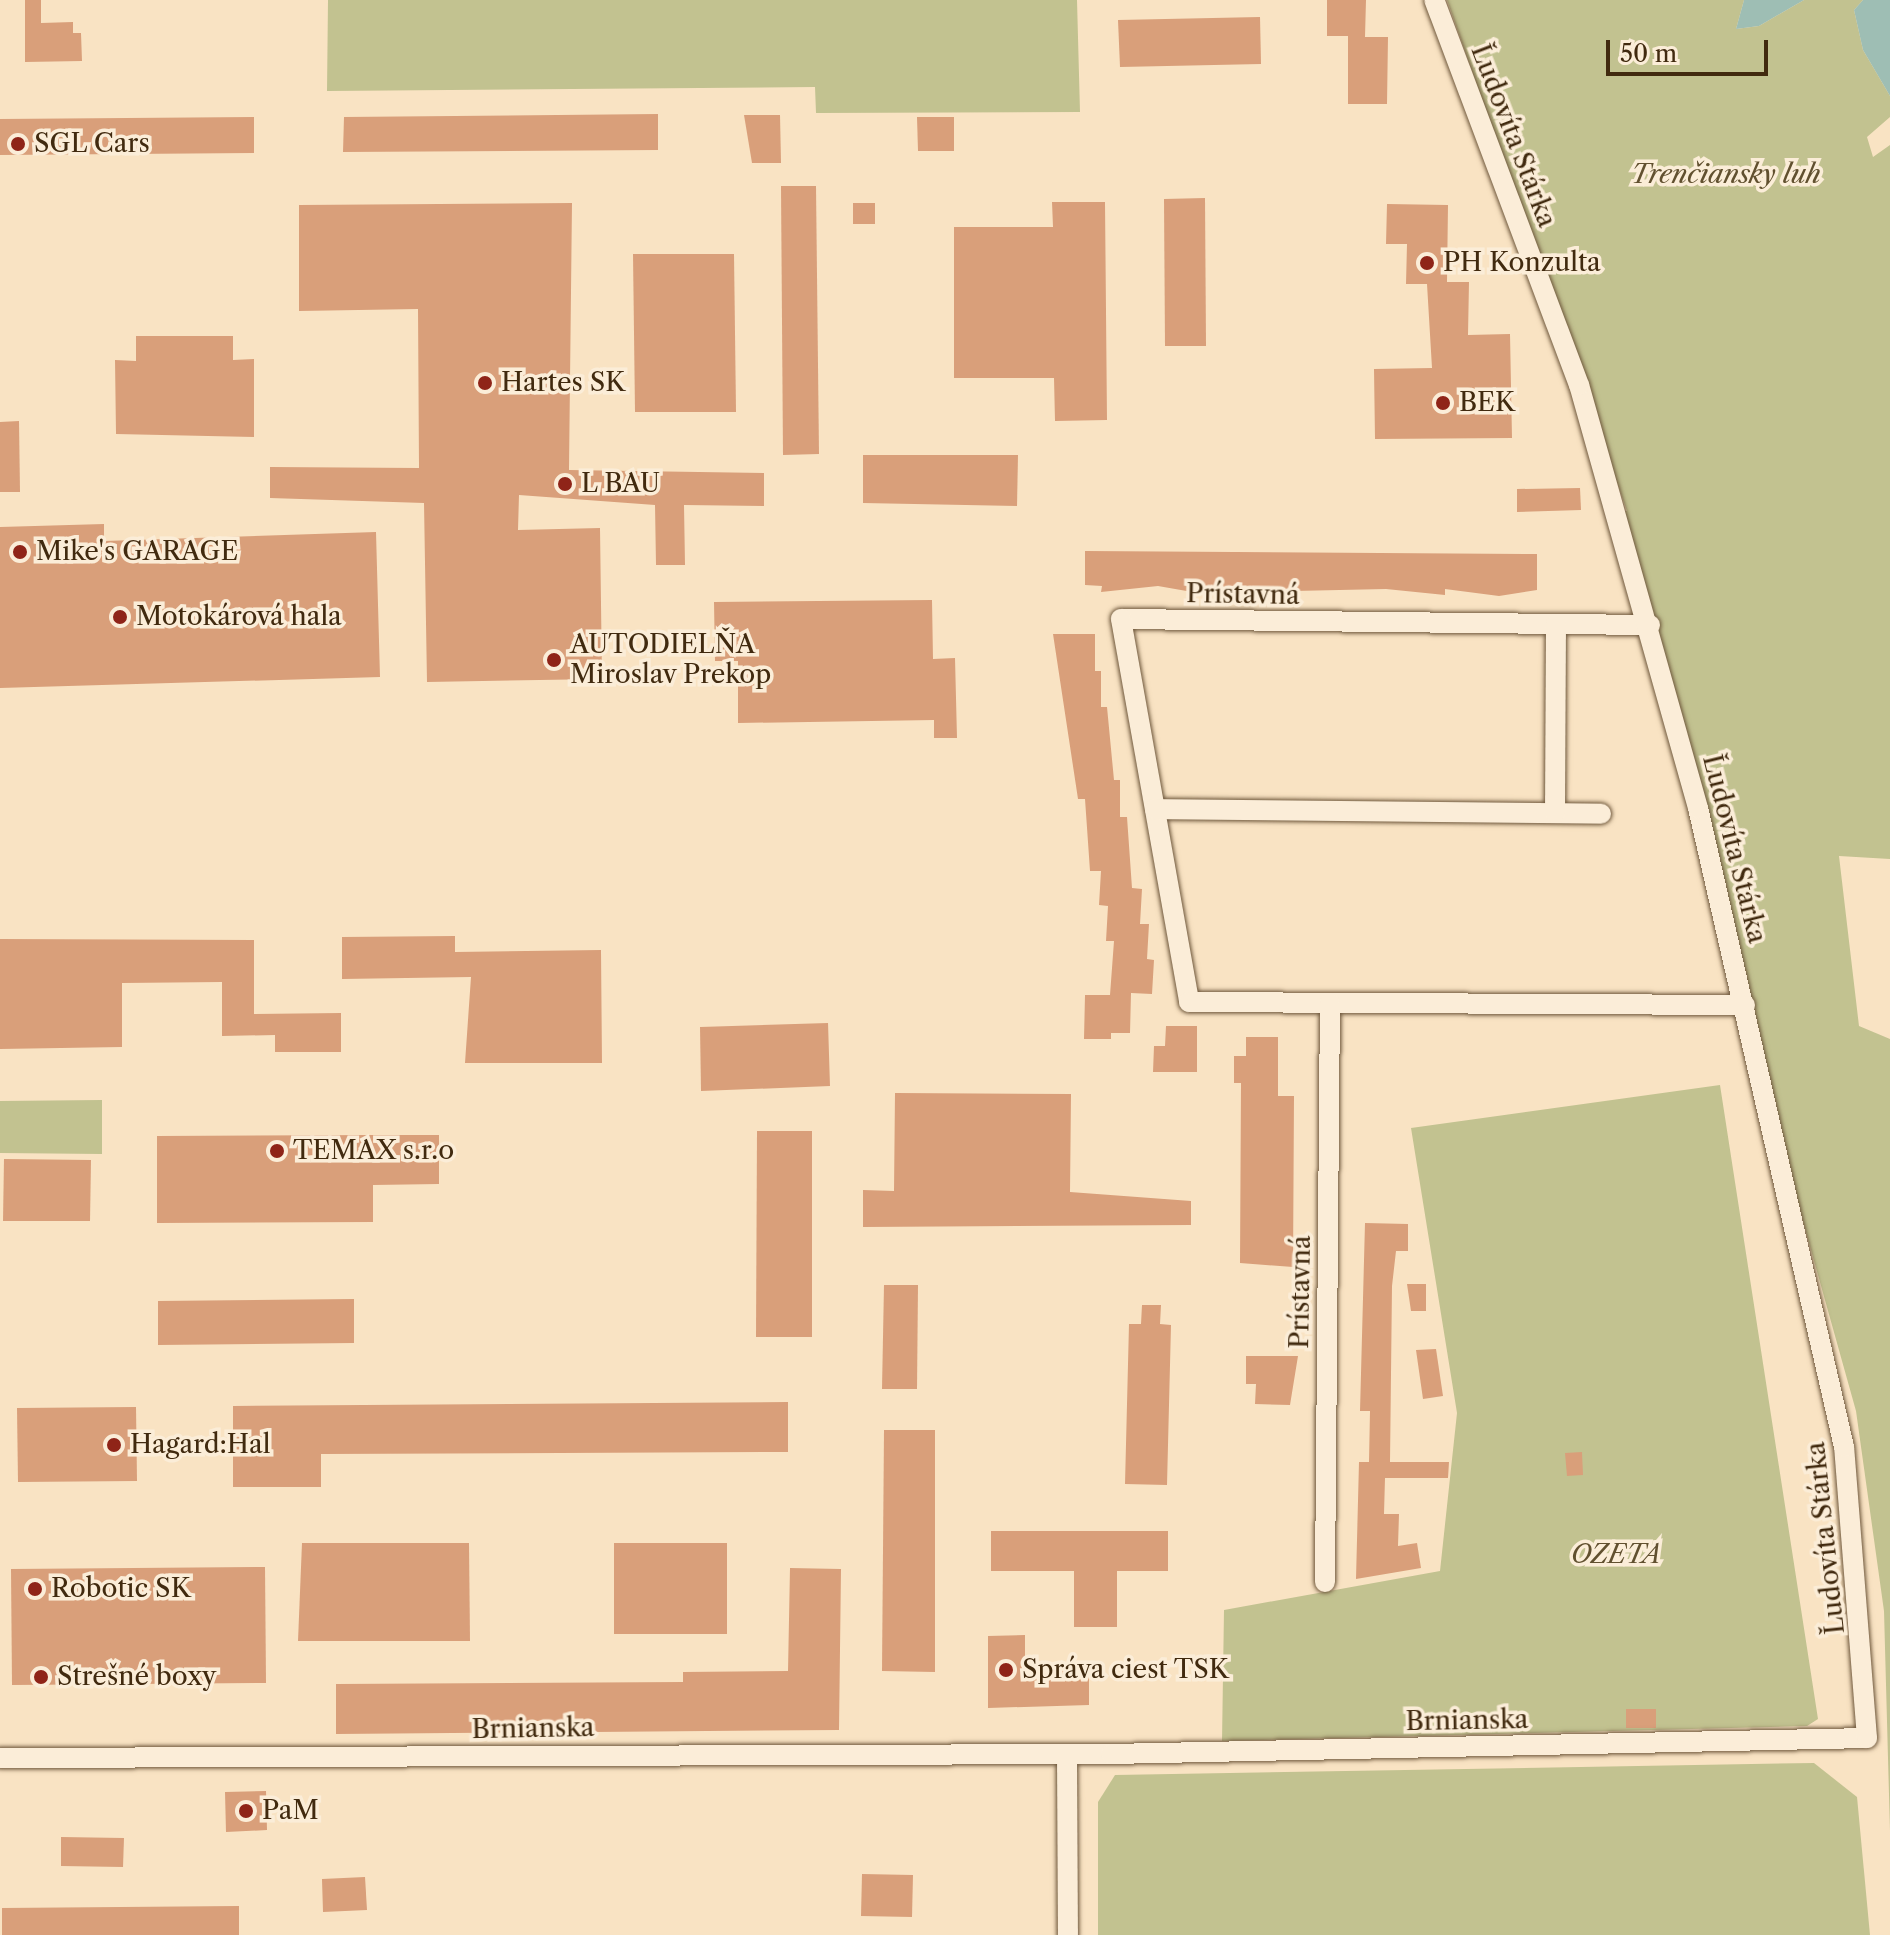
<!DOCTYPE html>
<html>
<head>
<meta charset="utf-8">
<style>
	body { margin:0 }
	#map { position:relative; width:1890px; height:1935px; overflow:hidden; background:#f9e3c3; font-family:"Libre Caslon Text",serif }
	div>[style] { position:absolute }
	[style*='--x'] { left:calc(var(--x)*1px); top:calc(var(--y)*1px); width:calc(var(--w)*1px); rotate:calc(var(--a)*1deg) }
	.green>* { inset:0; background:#c2c290 }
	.water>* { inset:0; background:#9ebeb4 }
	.building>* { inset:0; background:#d99f7a }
	.roads { filter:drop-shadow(0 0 2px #6f583c) drop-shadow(0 0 2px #6f583c) }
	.street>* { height:20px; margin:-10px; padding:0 10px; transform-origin:10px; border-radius:10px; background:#fbedd8 }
	.dots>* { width:22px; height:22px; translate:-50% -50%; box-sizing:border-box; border:4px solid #fbedd8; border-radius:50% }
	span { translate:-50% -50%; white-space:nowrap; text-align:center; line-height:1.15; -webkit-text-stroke:7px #fbedd8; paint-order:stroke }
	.street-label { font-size:26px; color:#412a0f }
	.poi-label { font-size:26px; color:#412a0f }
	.left { translate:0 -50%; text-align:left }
	.park-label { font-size:26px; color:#61502f; font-style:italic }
	.scale { position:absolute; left:1606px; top:40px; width:162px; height:36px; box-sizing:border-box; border:4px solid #412a0f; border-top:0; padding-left:10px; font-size:24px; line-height:28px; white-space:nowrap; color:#412a0f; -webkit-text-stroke:6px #fbedd8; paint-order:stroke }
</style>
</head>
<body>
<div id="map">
	<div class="green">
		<div style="clip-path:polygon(328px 0,1077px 0,1080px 112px,816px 113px,815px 87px,327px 91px)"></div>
		<div style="clip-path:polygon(1447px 0,1744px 0,1736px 29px,1759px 26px,1804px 0,1863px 0,1854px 10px,1863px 50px,1890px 96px,1890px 117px,1867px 137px,1873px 157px,1890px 145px,1890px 859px,1839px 856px,1859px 1026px,1890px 1039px,1890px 1831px,1884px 1611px,1856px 1411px,1604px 509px,1627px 511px)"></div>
		<div style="clip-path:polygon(1720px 1085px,1818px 1719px,1807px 1726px,1222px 1741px,1224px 1610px,1440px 1571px,1457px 1413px,1411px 1128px)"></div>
		<div style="clip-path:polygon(102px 1100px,102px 1154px,0 1153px,0 1101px)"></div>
		<div style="clip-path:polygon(1814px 1763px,1857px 1797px,1870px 1935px,1098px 1935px,1098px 1802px,1115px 1775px)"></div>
	</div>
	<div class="water">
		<div style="clip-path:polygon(1744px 0,1804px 0,1759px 26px,1736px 29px)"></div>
		<div style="clip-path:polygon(1863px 0,1890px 0,1890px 96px,1863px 50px,1854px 10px)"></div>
	</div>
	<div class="building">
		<div style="clip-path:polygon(25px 0,41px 0,41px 23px,73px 22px,73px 33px,81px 33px,82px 61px,25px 62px)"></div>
		<div style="clip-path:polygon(1327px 0,1366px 0,1365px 37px,1388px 37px,1387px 104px,1348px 104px,1348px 36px,1327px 36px)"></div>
		<div style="clip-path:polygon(1260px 17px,1261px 64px,1120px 67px,1118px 20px)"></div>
		<div style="clip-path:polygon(658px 114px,658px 150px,343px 152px,344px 117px)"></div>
		<div style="clip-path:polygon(744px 115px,780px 115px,781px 163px,752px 163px)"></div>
		<div style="clip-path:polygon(254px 117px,254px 153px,0 155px,0 119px)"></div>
		<div style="clip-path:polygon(917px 117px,954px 117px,954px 151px,918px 151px)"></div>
		<div style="clip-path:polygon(781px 186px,816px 186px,819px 454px,783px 455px)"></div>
		<div style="clip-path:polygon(1205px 198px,1206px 346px,1165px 346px,1164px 199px)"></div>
		<div style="clip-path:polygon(1052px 202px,1105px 202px,1107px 420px,1055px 421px,1054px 378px,954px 378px,954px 227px,1053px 227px)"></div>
		<div style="clip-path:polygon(572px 203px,569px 470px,764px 473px,764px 506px,684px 505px,685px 565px,656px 565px,655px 505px,519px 495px,518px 530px,600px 528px,602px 679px,427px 682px,424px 503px,270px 498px,270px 467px,419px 468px,418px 309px,299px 311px,299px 205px)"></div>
		<div style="clip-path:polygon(853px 203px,875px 203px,875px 224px,853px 224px)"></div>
		<div style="clip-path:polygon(1387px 204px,1448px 205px,1447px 282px,1469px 282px,1468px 335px,1510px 334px,1512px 438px,1375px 439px,1374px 369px,1432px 368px,1427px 284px,1406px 284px,1407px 244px,1386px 244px)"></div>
		<div style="clip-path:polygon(633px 254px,734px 254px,736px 412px,635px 412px)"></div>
		<div style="clip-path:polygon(136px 336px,233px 336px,233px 360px,254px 359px,254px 437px,116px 434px,115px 360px,136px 361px)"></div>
		<div style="clip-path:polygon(19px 421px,20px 492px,0 492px,0 422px)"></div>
		<div style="clip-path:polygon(863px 455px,1018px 455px,1017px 506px,863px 503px)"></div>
		<div style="clip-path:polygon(1580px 488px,1581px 510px,1517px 512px,1517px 489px)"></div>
		<div style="clip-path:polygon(104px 524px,104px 541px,376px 532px,380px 677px,0 688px,0 527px)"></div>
		<div style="clip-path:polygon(1085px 551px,1537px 554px,1537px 590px,1499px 596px,1445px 589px,1445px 595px,1386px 589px,1198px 593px,1158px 586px,1101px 592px,1102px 586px,1085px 585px)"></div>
		<div style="clip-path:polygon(932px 600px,933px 659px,955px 658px,957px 738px,934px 738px,934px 720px,738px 723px,738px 661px,715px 661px,714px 602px)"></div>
		<div style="clip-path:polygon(1053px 634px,1095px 634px,1095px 671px,1101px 671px,1101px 707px,1107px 707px,1114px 780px,1120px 780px,1120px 817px,1127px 817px,1132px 888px,1142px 889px,1140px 924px,1149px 924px,1147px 959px,1154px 960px,1152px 994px,1131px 993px,1130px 1033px,1111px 1033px,1111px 1039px,1084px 1039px,1085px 995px,1110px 995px,1114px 941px,1106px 941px,1108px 906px,1099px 905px,1101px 871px,1090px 871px,1085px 799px,1078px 799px)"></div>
		<div style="clip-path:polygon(455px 936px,455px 952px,601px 950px,602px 1063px,465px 1063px,471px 977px,342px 979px,342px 937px)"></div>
		<div style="clip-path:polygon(0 939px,254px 940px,254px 1014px,341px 1013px,341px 1052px,275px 1052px,275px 1035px,222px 1036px,222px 982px,122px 983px,122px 1047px,0 1049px)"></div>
		<div style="clip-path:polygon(828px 1023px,830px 1086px,701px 1091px,700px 1027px)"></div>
		<div style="clip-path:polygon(1166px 1026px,1197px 1026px,1197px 1072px,1153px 1072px,1154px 1046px,1165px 1046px)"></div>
		<div style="clip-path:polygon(1246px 1037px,1278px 1037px,1278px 1096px,1294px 1096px,1293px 1267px,1240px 1263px,1241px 1083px,1234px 1083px,1234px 1056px,1246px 1056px)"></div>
		<div style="clip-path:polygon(895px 1093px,1071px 1094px,1070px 1192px,1191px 1201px,1191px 1225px,863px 1227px,863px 1190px,894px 1191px)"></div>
		<div style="clip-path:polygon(757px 1131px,812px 1131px,812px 1337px,756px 1337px)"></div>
		<div style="clip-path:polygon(373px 1135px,439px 1135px,439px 1184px,373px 1185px,373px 1222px,157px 1223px,157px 1136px)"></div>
		<div style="clip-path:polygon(4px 1159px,91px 1160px,90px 1221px,3px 1221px)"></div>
		<div style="clip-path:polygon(1365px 1223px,1408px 1224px,1408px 1251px,1396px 1251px,1392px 1286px,1390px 1462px,1449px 1462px,1448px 1478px,1385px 1478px,1384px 1514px,1399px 1514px,1398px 1546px,1417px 1543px,1421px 1568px,1356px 1579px,1359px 1462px,1369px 1462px,1370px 1411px,1360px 1411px)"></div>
		<div style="clip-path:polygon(1407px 1284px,1426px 1284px,1426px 1311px,1411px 1311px)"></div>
		<div style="clip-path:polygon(884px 1285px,918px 1285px,917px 1389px,882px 1389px)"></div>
		<div style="clip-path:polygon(354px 1299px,354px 1343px,158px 1345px,158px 1301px)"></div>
		<div style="clip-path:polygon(1142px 1305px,1161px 1305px,1160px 1324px,1171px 1325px,1167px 1485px,1125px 1484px,1129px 1324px,1141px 1324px)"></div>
		<div style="clip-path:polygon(1436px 1349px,1443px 1396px,1423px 1399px,1416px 1350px)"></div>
		<div style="clip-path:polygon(1246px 1356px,1298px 1356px,1290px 1405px,1255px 1404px,1256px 1384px,1246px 1384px)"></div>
		<div style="clip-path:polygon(788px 1402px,788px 1452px,321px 1454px,321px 1487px,233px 1487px,233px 1406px)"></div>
		<div style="clip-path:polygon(136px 1407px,137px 1481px,18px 1482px,17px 1408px)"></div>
		<div style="clip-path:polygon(884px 1430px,935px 1430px,935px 1672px,882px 1671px)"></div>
		<div style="clip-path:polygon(1582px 1452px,1583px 1475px,1567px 1476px,1565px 1453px)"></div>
		<div style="clip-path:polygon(991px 1531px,1168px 1531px,1168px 1571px,1117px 1571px,1117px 1627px,1074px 1627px,1074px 1571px,991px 1571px)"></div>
		<div style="clip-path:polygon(302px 1543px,469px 1543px,470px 1641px,298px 1641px)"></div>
		<div style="clip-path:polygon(614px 1543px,727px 1543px,727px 1634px,614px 1634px)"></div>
		<div style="clip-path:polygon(265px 1567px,266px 1683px,12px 1685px,11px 1569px)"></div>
		<div style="clip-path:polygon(790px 1568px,841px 1569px,839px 1730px,336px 1734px,336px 1684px,683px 1682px,683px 1672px,788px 1671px)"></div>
		<div style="clip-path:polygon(1025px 1635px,1025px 1668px,1089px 1668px,1089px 1705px,988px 1708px,988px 1636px)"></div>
		<div style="clip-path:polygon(1626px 1709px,1656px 1709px,1656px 1728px,1626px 1728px)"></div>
		<div style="clip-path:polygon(266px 1791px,267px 1830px,226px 1832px,225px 1792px)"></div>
		<div style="clip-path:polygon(61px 1837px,124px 1838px,123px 1867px,61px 1866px)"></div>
		<div style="clip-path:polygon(862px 1874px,913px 1875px,912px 1917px,861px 1916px)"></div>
		<div style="clip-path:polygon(365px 1877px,367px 1910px,323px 1912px,322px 1879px)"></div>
		<div style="clip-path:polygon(239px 1906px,239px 1935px,2px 1935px,2px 1908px)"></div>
	</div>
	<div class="roads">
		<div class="street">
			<div style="--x:1650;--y:625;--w:529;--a:-179.35"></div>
			<div style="--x:1121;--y:619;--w:389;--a:79.9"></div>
			<div style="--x:1189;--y:1002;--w:556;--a:0.31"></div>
			<div style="--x:1155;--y:809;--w:446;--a:0.6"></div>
			<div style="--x:1555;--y:813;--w:189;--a:-89.7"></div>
			<div style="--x:1325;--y:1582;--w:579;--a:-89.51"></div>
			<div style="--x:1067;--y:1754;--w:181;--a:89.7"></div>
			<div style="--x:0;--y:1758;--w:1111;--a:-0.21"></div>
			<div style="--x:1111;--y:1754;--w:756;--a:-1.21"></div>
			<div style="--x:1867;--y:1738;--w:292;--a:-94.5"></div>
			<div style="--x:1844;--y:1447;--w:655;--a:-102.87"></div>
			<div style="--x:1698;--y:808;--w:439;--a:-105.7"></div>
			<div style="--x:1579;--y:385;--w:411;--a:-110.6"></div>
		</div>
	</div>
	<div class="dots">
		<div style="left:18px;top:144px;background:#8f2418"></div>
		<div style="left:1427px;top:263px;background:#8f2418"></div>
		<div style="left:485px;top:383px;background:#8f2418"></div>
		<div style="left:1443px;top:403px;background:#8f2418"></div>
		<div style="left:565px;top:484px;background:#8f2418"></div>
		<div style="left:20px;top:552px;background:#8f2418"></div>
		<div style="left:120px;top:617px;background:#8f2418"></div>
		<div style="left:554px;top:660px;background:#8f2418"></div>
		<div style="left:277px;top:1151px;background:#8f2418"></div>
		<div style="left:114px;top:1445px;background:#8f2418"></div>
		<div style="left:35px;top:1589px;background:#8f2418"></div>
		<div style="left:1006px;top:1670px;background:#8f2418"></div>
		<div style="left:41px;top:1677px;background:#8f2418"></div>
		<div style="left:246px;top:1811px;background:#8f2418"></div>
	</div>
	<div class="street-label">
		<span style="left:1513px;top:136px;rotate:69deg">Ľudovíta Stárka</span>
		<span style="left:1243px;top:595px;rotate:1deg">Prístavná</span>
		<span style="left:1734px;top:849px;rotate:76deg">Ľudovíta Stárka</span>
		<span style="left:1301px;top:1292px;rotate:-89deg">Prístavná</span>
		<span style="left:1826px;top:1538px;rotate:-96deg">Ľudovíta Stárka</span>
		<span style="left:1467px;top:1721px;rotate:-1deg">Brnianska</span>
		<span style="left:533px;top:1729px;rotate:-1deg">Brnianska</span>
	</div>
	<div class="poi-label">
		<span class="left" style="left:34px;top:144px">SGL Cars</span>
		<span class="left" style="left:1443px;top:263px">PH Konzulta</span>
		<span class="left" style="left:501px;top:383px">Hartes SK</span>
		<span class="left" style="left:1459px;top:403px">BEK</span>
		<span class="left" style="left:581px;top:484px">L BAU</span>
		<span class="left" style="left:36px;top:552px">Mike's GARAGE</span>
		<span class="left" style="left:136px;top:617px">Motokárová hala</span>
		<span class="left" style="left:570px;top:660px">AUTODIELŇA<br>Miroslav Prekop</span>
		<span class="left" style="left:293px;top:1151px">TEMAX s.r.o</span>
		<span class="left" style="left:130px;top:1445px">Hagard:Hal</span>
		<span class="left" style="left:51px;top:1589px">Robotic SK</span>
		<span class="left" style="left:1022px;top:1670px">Správa ciest TSK</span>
		<span class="left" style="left:57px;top:1677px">Strešné boxy</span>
		<span class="left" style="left:262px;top:1811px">PaM</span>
	</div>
	<div class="park-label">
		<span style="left:1726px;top:175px">Trenčiansky luh</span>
		<span style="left:1616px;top:1555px">OZETA</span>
	</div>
	<div class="scale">50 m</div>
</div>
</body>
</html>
